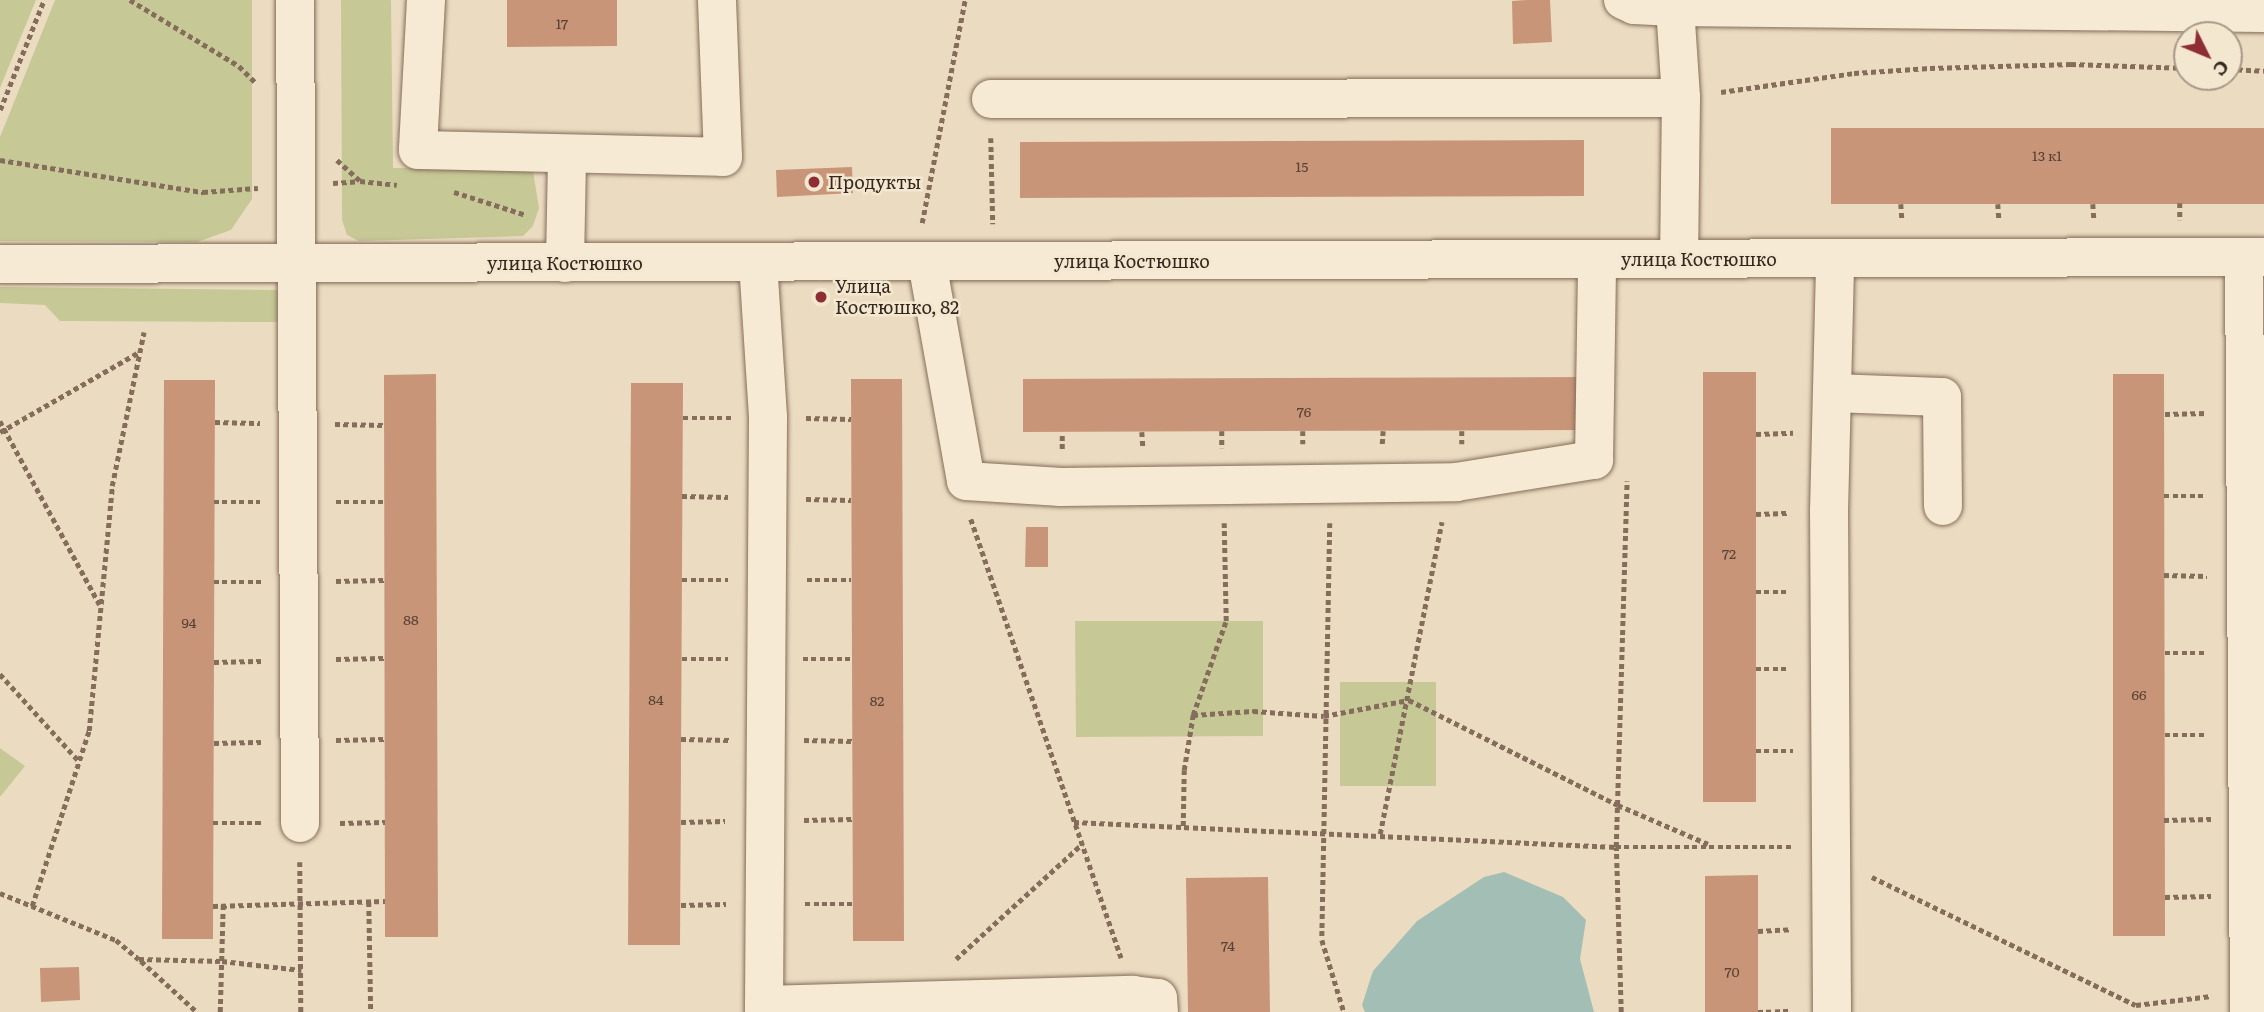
<!DOCTYPE html>
<html>
<head>
<meta charset="utf-8">
<style>
	body { margin:0 }
	#map { position:relative; width:2264px; height:1012px; overflow:hidden; background:#ebdcc1; font-family:Literata,serif }
	div>[style] { position:absolute }
	[style*='--x'] { left:calc(var(--x)*1px); top:calc(var(--y)*1px); width:calc(var(--w)*1px); rotate:calc(var(--a)*1deg) }
	.green>* { inset:0; background:#c6c896 }
	.water>* { inset:0; background:#a3beb4 }
	.building>* { inset:0; background:#c89579 }
	.path>* { height:4.5px; margin-top:-2.25px; transform-origin:0; background:repeating-linear-gradient(90deg,#846d5a 0 5px,transparent 0 8.5px) }
	.roads { filter:drop-shadow(0 0 2px #846d5a) drop-shadow(0 0 2px #846d5a) }
	.minor>* { height:38px; margin:-19px; padding:0 19px; transform-origin:19px; border-radius:19px; background:#f7ead4 }
	.dots>* { width:19px; height:19px; translate:-50% -50%; box-sizing:border-box; border:4px solid #f3e7d0; border-radius:50% }
	span { translate:-50% -50%; white-space:nowrap; text-align:center; line-height:1.15; -webkit-text-stroke:5px #f3e7d0; paint-order:stroke }
	.number-label { font-size:14px; color:#594234 }
	.number-label span { -webkit-text-stroke-width:0 }
	.poi-label { font-size:18px; color:#34271d }
	.left { translate:0 -50%; text-align:left }
	.street-label { font-size:18px; color:#34271d }
	.north { position:absolute; left:2173px; top:21px; width:70px; height:70px; box-sizing:border-box; background:#f3e7d0; border:2px solid #a79a88; border-radius:50%; rotate:133deg; font-size:19px; font-weight:700; line-height:28px; text-align:center; color:#34271d }
	.north::after { content:''; display:block; margin:auto; width:24px; height:32px; background:#8f2d34; clip-path:polygon(50% 0,100% 100%,50% 72%,0 100%) }
</style>
</head>
<body>
<div id="map">
	<div class="green">
		<div style="clip-path:polygon(0 0,36px 0,0 88px)"></div>
		<div style="clip-path:polygon(55px 0,252px 0,252px 199px,231px 230px,197px 242px,0 241px,0 137px)"></div>
		<div style="clip-path:polygon(341px 0,391px 0,393px 168px,519px 167px,533px 171px,539px 208px,533px 226px,523px 236px,359px 241px,347px 235px,342px 220px)"></div>
		<div style="clip-path:polygon(0 287px,278px 290px,278px 322px,60px 321px,45px 305px,0 303px)"></div>
		<div style="clip-path:polygon(1075px 621px,1263px 621px,1263px 736px,1076px 737px)"></div>
		<div style="clip-path:polygon(1340px 682px,1436px 682px,1436px 786px,1340px 786px)"></div>
		<div style="clip-path:polygon(0 748px,25px 766px,0 797px)"></div>
	</div>
	<div class="water">
		<div style="clip-path:polygon(1504px 872px,1563px 897px,1586px 920px,1580px 959px,1594px 1012px,1365px 1012px,1362px 1005px,1373px 971px,1417px 921px,1484px 877px)"></div>
	</div>
	<div class="building">
		<div style="clip-path:polygon(507px 0,617px 0,617px 46px,507px 47px)"></div>
		<div style="clip-path:polygon(1527px 0,1550px 0,1552px 42px,1513px 44px,1512px 1px)"></div>
		<div style="clip-path:polygon(1831px 128px,2264px 128px,2264px 204px,1831px 204px)"></div>
		<div style="clip-path:polygon(1584px 140px,1584px 196px,1020px 198px,1020px 142px)"></div>
		<div style="clip-path:polygon(852px 167px,853px 193px,777px 197px,776px 170px)"></div>
		<div style="clip-path:polygon(1703px 372px,1756px 372px,1756px 802px,1703px 802px)"></div>
		<div style="clip-path:polygon(436px 374px,438px 937px,385px 937px,384px 375px)"></div>
		<div style="clip-path:polygon(2113px 374px,2164px 374px,2165px 936px,2113px 936px)"></div>
		<div style="clip-path:polygon(1586px 377px,1586px 430px,1023px 432px,1023px 379px)"></div>
		<div style="clip-path:polygon(851px 379px,902px 379px,904px 941px,853px 941px)"></div>
		<div style="clip-path:polygon(164px 380px,215px 380px,213px 939px,162px 939px)"></div>
		<div style="clip-path:polygon(631px 383px,683px 383px,680px 945px,628px 945px)"></div>
		<div style="clip-path:polygon(1026px 527px,1048px 527px,1048px 567px,1025px 567px)"></div>
		<div style="clip-path:polygon(1758px 875px,1758px 1012px,1705px 1012px,1705px 876px)"></div>
		<div style="clip-path:polygon(1268px 877px,1270px 1012px,1188px 1012px,1186px 878px)"></div>
		<div style="clip-path:polygon(79px 967px,80px 1000px,41px 1002px,40px 968px)"></div>
	</div>
	<div class="path">
		<div style="--x:130;--y:0;--w:127;--a:31.2"></div>
		<div style="--x:239;--y:66;--w:25;--a:45"></div>
		<div style="--x:2229;--y:69;--w:35;--a:3"></div>
		<div style="--x:1721;--y:92;--w:134;--a:-8.1"></div>
		<div style="--x:1854;--y:73;--w:76;--a:-3.8"></div>
		<div style="--x:1930;--y:68;--w:141;--a:-1.6"></div>
		<div style="--x:2071;--y:64;--w:116;--a:2"></div>
		<div style="--x:0;--y:110;--w:118;--a:-68.2"></div>
		<div style="--x:991;--y:138;--w:86;--a:88.7"></div>
		<div style="--x:0;--y:160;--w:206;--a:9"></div>
		<div style="--x:203;--y:192;--w:55;--a:-4.2"></div>
		<div style="--x:337;--y:160;--w:31;--a:42"></div>
		<div style="--x:360;--y:181;--w:37;--a:6"></div>
		<div style="--x:333;--y:183;--w:26;--a:-4"></div>
		<div style="--x:454;--y:192;--w:76;--a:17.7"></div>
		<div style="--x:2180;--y:203;--w:17;--a:90"></div>
		<div style="--x:1901;--y:204;--w:16;--a:86"></div>
		<div style="--x:1998;--y:204;--w:16;--a:86"></div>
		<div style="--x:2093;--y:204;--w:16;--a:86"></div>
		<div style="--x:922;--y:223;--w:227;--a:-79.1"></div>
		<div style="--x:2165;--y:414;--w:42;--a:-1.4"></div>
		<div style="--x:683;--y:418;--w:48;--a:0"></div>
		<div style="--x:806;--y:418;--w:45;--a:1.3"></div>
		<div style="--x:0;--y:421;--w:209;--a:61.5"></div>
		<div style="--x:215;--y:422;--w:45;--a:1.3"></div>
		<div style="--x:335;--y:424;--w:49;--a:1.2"></div>
		<div style="--x:1222;--y:431;--w:17;--a:90"></div>
		<div style="--x:1303;--y:431;--w:13;--a:90"></div>
		<div style="--x:1462;--y:431;--w:13;--a:90"></div>
		<div style="--x:0;--y:432;--w:160;--a:-29.9"></div>
		<div style="--x:1142;--y:432;--w:16;--a:86"></div>
		<div style="--x:1756;--y:434;--w:37;--a:-2"></div>
		<div style="--x:1382;--y:444;--w:13;--a:-86"></div>
		<div style="--x:1062;--y:449;--w:17;--a:-90"></div>
		<div style="--x:682;--y:496;--w:46;--a:1.2"></div>
		<div style="--x:2164;--y:496;--w:43;--a:0"></div>
		<div style="--x:806;--y:499;--w:45;--a:1.3"></div>
		<div style="--x:214;--y:502;--w:46;--a:0"></div>
		<div style="--x:336;--y:502;--w:48;--a:0"></div>
		<div style="--x:1756;--y:514;--w:34;--a:-2"></div>
		<div style="--x:971;--y:519;--w:464;--a:71.1"></div>
		<div style="--x:1330;--y:523;--w:417;--a:91.1"></div>
		<div style="--x:1322;--y:940;--w:75;--a:73"></div>
		<div style="--x:2164;--y:575;--w:43;--a:1.3"></div>
		<div style="--x:682;--y:580;--w:46;--a:0"></div>
		<div style="--x:807;--y:580;--w:44;--a:0"></div>
		<div style="--x:336;--y:581;--w:48;--a:-1.2"></div>
		<div style="--x:214;--y:582;--w:47;--a:0"></div>
		<div style="--x:1756;--y:592;--w:34;--a:0"></div>
		<div style="--x:2165;--y:653;--w:42;--a:0"></div>
		<div style="--x:336;--y:659;--w:48;--a:-1.2"></div>
		<div style="--x:682;--y:659;--w:46;--a:0"></div>
		<div style="--x:803;--y:659;--w:48;--a:0"></div>
		<div style="--x:214;--y:662;--w:47;--a:-1.2"></div>
		<div style="--x:1756;--y:669;--w:34;--a:0"></div>
		<div style="--x:0;--y:674;--w:118;--a:47.8"></div>
		<div style="--x:1193;--y:715;--w:100;--a:-70.7"></div>
		<div style="--x:1226;--y:621;--w:98;--a:-91.2"></div>
		<div style="--x:2165;--y:735;--w:42;--a:0"></div>
		<div style="--x:681;--y:739;--w:48;--a:1.2"></div>
		<div style="--x:336;--y:740;--w:48;--a:-1.2"></div>
		<div style="--x:804;--y:740;--w:48;--a:1.2"></div>
		<div style="--x:214;--y:743;--w:47;--a:-1.2"></div>
		<div style="--x:1756;--y:751;--w:37;--a:0"></div>
		<div style="--x:804;--y:820;--w:48;--a:-1.2"></div>
		<div style="--x:2164;--y:820;--w:47;--a:-1.2"></div>
		<div style="--x:681;--y:822;--w:44;--a:-1.3"></div>
		<div style="--x:1074;--y:822;--w:543;--a:2.64"></div>
		<div style="--x:1616;--y:847;--w:178;--a:0"></div>
		<div style="--x:213;--y:823;--w:48;--a:0"></div>
		<div style="--x:340;--y:823;--w:45;--a:-1.3"></div>
		<div style="--x:1183;--y:826;--w:56;--a:-89"></div>
		<div style="--x:1184;--y:770;--w:56;--a:-80.7"></div>
		<div style="--x:1193;--y:715;--w:60;--a:-3.8"></div>
		<div style="--x:1253;--y:711;--w:71;--a:4"></div>
		<div style="--x:1324;--y:716;--w:86;--a:-10.7"></div>
		<div style="--x:1409;--y:700;--w:234;--a:26.7"></div>
		<div style="--x:1618;--y:805;--w:98;--a:23.4"></div>
		<div style="--x:1380;--y:834;--w:318;--a:-78.8"></div>
		<div style="--x:300;--y:862;--w:150;--a:89.6"></div>
		<div style="--x:1872;--y:877;--w:293;--a:25.9"></div>
		<div style="--x:2136;--y:1005;--w:76;--a:-6.8"></div>
		<div style="--x:0;--y:893;--w:125;--a:22.1"></div>
		<div style="--x:116;--y:940;--w:30;--a:40"></div>
		<div style="--x:139;--y:959;--w:83;--a:1.4"></div>
		<div style="--x:222;--y:961;--w:80;--a:6.5"></div>
		<div style="--x:2165;--y:897;--w:46;--a:-1.2"></div>
		<div style="--x:369;--y:902;--w:110;--a:89"></div>
		<div style="--x:805;--y:904;--w:48;--a:0"></div>
		<div style="--x:681;--y:905;--w:45;--a:-1.3"></div>
		<div style="--x:32;--y:906;--w:184;--a:-72"></div>
		<div style="--x:89;--y:731;--w:246;--a:-84.6"></div>
		<div style="--x:112;--y:486;--w:157;--a:-78.3"></div>
		<div style="--x:213;--y:906;--w:172;--a:-1.7"></div>
		<div style="--x:1758;--y:931;--w:34;--a:-3"></div>
		<div style="--x:956;--y:959;--w:171;--a:-42.4"></div>
		<div style="--x:141;--y:961;--w:76;--a:42.3"></div>
		<div style="--x:220;--y:1012;--w:107;--a:-88.4"></div>
		<div style="--x:1621;--y:1012;--w:165;--a:-91.7"></div>
		<div style="--x:1616;--y:847;--w:366;--a:-88.3"></div>
		<div style="--x:1758;--y:1012;--w:34;--a:-2"></div>
	</div>
	<div class="roads">
		<div class="minor">
			<div style="--x:295;--y:0;--w:823;--a:89.65"></div>
			<div style="--x:426;--y:0;--w:150;--a:93.1"></div>
			<div style="--x:418;--y:150;--w:305;--a:1.3"></div>
			<div style="--x:723;--y:157;--w:157;--a:-92.2"></div>
			<div style="--x:1623;--y:0;--w:12;--a:24"></div>
			<div style="--x:1634;--y:5;--w:41;--a:2.8"></div>
			<div style="--x:1675;--y:7;--w:589;--a:0.58"></div>
			<div style="--x:1675;--y:7;--w:91;--a:86.2"></div>
			<div style="--x:1681;--y:98;--w:161;--a:90.7"></div>
			<div style="--x:991;--y:99;--w:690;--a:-0.08"></div>
			<div style="--x:2244;--y:257;--w:755;--a:89.62"></div>
			<div style="--x:758;--y:262;--w:156;--a:86.3"></div>
			<div style="--x:768;--y:418;--w:594;--a:90.39"></div>
			<div style="--x:927;--y:262;--w:222;--a:79.9"></div>
			<div style="--x:966;--y:481;--w:95;--a:3.6"></div>
			<div style="--x:1061;--y:487;--w:395;--a:-0.7"></div>
			<div style="--x:1456;--y:482;--w:140;--a:-9.1"></div>
			<div style="--x:1594;--y:460;--w:200;--a:-89.1"></div>
			<div style="--x:565;--y:263;--w:108;--a:-88.9"></div>
			<div style="--x:0;--y:264;--w:2264;--a:-0.18"></div>
			<div style="--x:1832;--y:393;--w:110;--a:2.1"></div>
			<div style="--x:1942;--y:397;--w:109;--a:89.5"></div>
			<div style="--x:764;--y:1005;--w:369;--a:-1.6"></div>
			<div style="--x:1133;--y:995;--w:25;--a:7"></div>
			<div style="--x:1158;--y:998;--w:14;--a:86"></div>
			<div style="--x:1832;--y:1012;--w:500;--a:-90.34"></div>
			<div style="--x:1829;--y:512;--w:253;--a:-88.6"></div>
		</div>
	</div>
	<div class="dots">
		<div style="left:814px;top:182px;background:#8f2d34"></div>
		<div style="left:821px;top:297px;background:#8f2d34"></div>
	</div>
	<div class="number-label">
		<span style="left:562px;top:23px">17</span>
		<span style="left:2047px;top:155px">13 к1</span>
		<span style="left:1302px;top:166px">15</span>
		<span style="left:1304px;top:411px">76</span>
		<span style="left:1729px;top:553px">72</span>
		<span style="left:411px;top:619px">88</span>
		<span style="left:189px;top:622px">94</span>
		<span style="left:2139px;top:694px">66</span>
		<span style="left:656px;top:699px">84</span>
		<span style="left:877px;top:700px">82</span>
		<span style="left:1228px;top:945px">74</span>
		<span style="left:1732px;top:971px">70</span>
	</div>
	<div class="poi-label">
		<span class="left" style="left:828px;top:182px">Продукты</span>
		<span class="left" style="left:835px;top:297px">Улица<br>Костюшко, 82</span>
	</div>
	<div class="street-label">
		<span style="left:1699px;top:259px">улица Костюшко</span>
		<span style="left:1132px;top:261px">улица Костюшко</span>
		<span style="left:565px;top:263px">улица Костюшко</span>
	</div>
	<div class="north">С</div>
</div>
</body>
</html>
